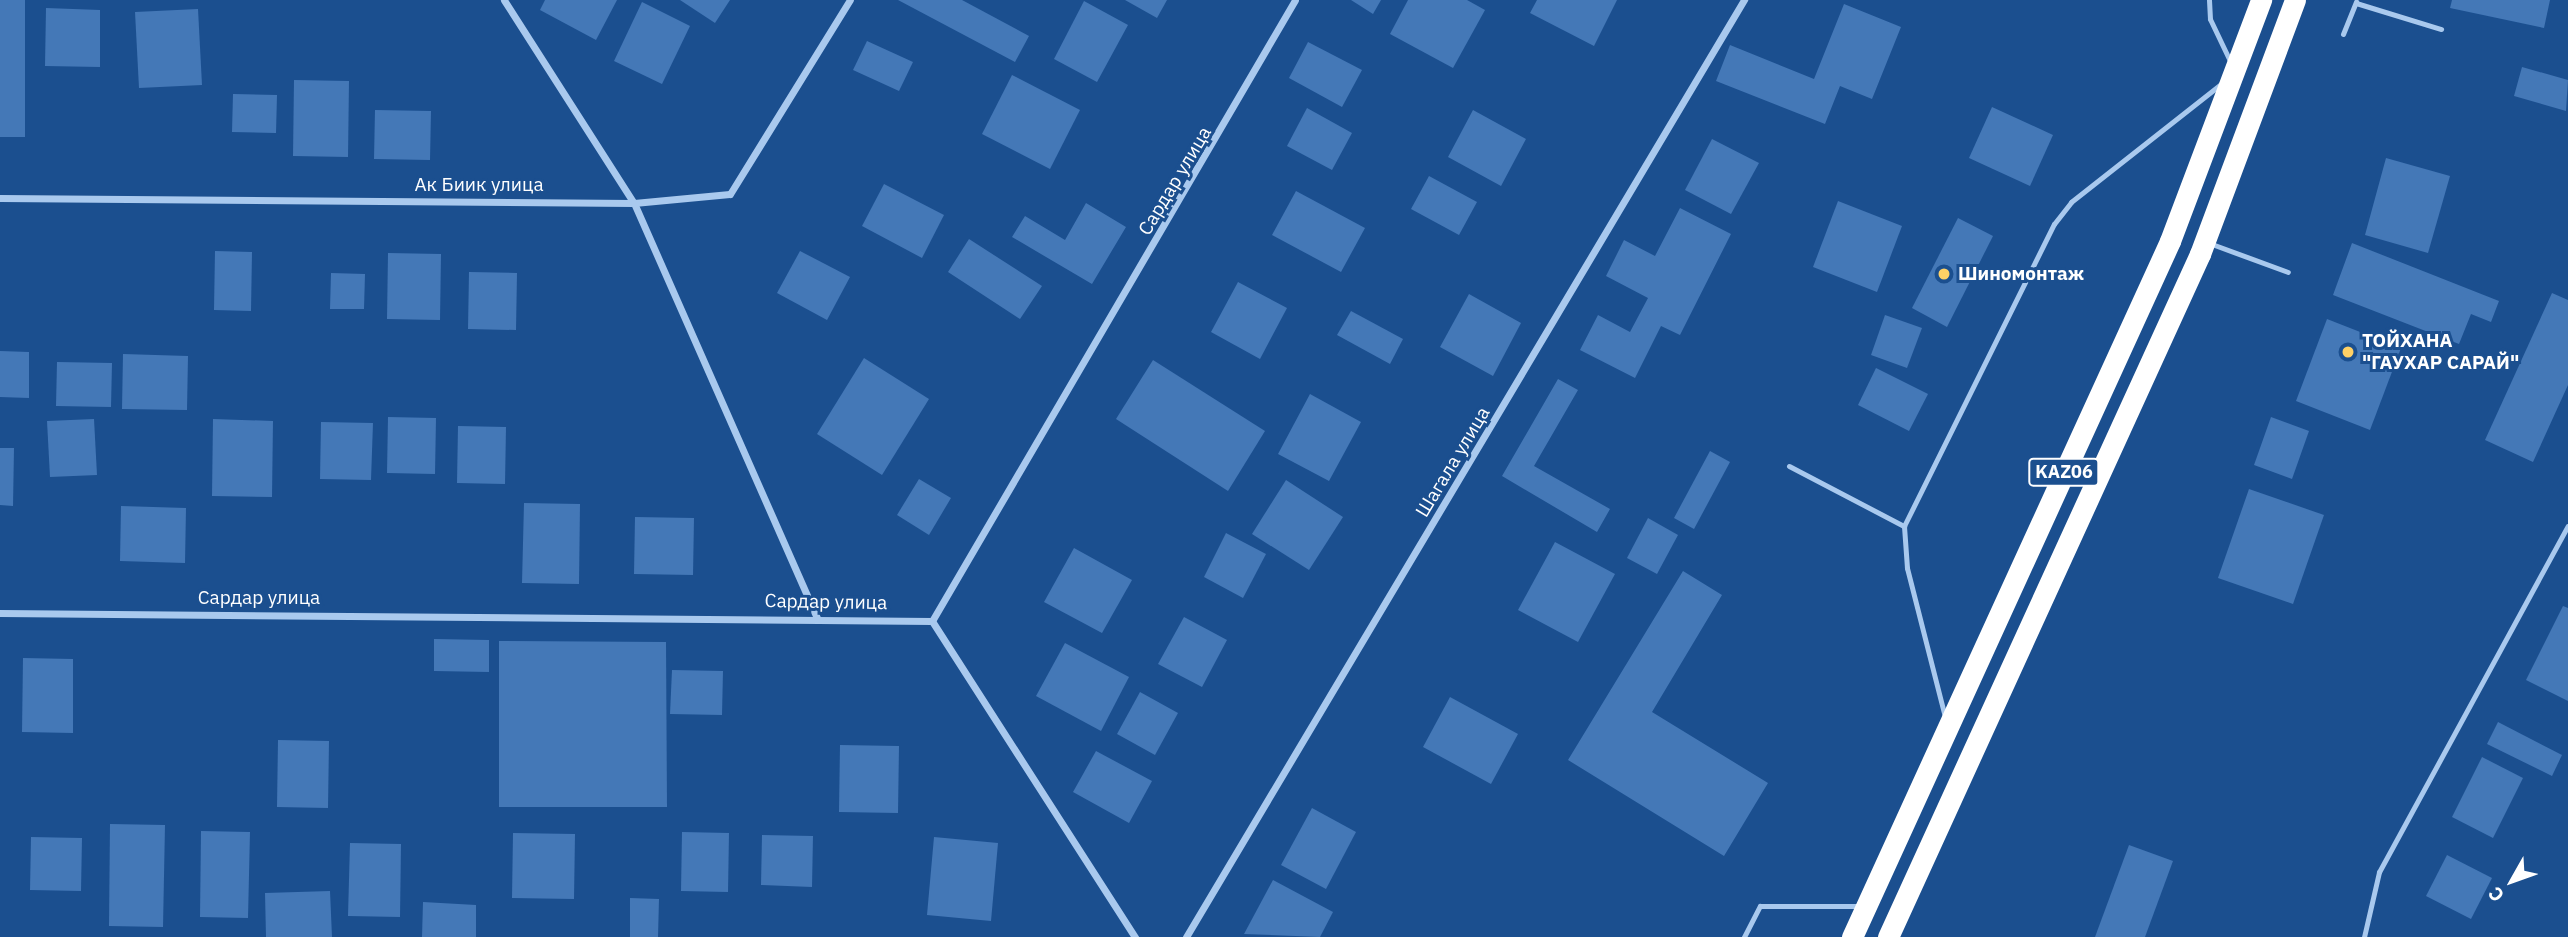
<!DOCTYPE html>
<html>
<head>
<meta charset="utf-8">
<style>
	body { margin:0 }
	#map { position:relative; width:2568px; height:937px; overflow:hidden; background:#1b4f8f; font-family:"IBM Plex Sans",sans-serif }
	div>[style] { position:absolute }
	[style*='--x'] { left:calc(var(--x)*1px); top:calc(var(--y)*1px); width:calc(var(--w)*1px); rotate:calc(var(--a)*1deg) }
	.building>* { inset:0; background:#4478b7 }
	.lane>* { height:5px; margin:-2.5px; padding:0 2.5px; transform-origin:2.5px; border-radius:2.5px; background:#a9c9ee }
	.street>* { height:7px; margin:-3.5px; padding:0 3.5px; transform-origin:3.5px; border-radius:3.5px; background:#a9c9ee }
	.highway>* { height:21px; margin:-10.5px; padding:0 10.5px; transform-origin:10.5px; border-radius:10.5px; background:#fff }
	.dots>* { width:19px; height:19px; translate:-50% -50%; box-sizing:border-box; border:4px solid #1b4f8f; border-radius:50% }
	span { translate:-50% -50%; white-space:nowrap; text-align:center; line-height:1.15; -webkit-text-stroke:6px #1b4f8f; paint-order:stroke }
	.shield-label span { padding:2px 5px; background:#1b4f8f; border:2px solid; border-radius:5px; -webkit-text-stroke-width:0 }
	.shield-label { font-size:18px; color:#fff; font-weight:700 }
	.street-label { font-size:19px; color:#fff }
	.poi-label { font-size:19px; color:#fff; font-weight:700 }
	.left { translate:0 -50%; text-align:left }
	.north { position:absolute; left:2477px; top:846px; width:70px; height:70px; -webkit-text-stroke:5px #1b4f8f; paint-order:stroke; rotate:230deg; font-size:19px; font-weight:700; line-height:28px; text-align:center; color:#fff }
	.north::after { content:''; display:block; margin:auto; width:24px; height:32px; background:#fff; clip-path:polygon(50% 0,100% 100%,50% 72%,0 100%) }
</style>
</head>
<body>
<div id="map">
	<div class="building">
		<div style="clip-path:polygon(0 0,25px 0,25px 137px,0 137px)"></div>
		<div style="clip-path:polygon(545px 0,617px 0,596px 40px,540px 10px)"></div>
		<div style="clip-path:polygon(680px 0,730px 0,715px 23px)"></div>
		<div style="clip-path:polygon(898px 0,962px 0,1029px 36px,1015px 62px)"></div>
		<div style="clip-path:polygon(1125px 0,1167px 0,1157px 18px)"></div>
		<div style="clip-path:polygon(1351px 0,1381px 0,1373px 14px)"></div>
		<div style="clip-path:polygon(1408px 0,1467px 0,1485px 10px,1453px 68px,1390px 34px)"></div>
		<div style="clip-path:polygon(1537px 0,1617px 0,1594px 46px,1530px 13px)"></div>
		<div style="clip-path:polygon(2452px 0,2550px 0,2544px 28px,2450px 8px)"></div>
		<div style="clip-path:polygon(1084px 1px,1128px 25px,1097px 82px,1054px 59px)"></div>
		<div style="clip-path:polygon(642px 2px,690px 26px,662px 84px,614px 61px)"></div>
		<div style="clip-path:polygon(1844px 4px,1901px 27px,1872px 99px,1840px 86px,1825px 124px,1716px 81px,1730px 45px,1814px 79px)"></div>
		<div style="clip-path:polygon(46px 8px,100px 10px,100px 67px,45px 66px)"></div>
		<div style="clip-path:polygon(198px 9px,202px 85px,139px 88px,135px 12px)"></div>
		<div style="clip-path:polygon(867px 41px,913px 62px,899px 91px,853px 70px)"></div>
		<div style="clip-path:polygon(1308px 42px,1362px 70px,1342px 107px,1289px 78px)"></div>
		<div style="clip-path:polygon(2522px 67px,2568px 80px,2566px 111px,2514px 96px)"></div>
		<div style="clip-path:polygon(1012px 75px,1080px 110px,1050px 169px,982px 134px)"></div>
		<div style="clip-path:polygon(294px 80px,349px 81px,348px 157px,293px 156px)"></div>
		<div style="clip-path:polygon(233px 94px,277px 95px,276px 133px,232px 132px)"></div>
		<div style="clip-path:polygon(1992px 107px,2053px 135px,2030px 186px,1969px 158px)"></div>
		<div style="clip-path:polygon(1307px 108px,1352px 133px,1332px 170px,1287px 146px)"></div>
		<div style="clip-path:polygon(375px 110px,431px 111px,430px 160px,374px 159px)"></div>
		<div style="clip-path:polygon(1473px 110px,1526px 139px,1501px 186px,1448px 157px)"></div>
		<div style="clip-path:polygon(1712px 139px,1759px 163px,1731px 214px,1685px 190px)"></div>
		<div style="clip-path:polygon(2386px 158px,2450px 176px,2428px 253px,2365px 235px)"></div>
		<div style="clip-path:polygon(1429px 176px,1477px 202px,1459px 235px,1411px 209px)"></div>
		<div style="clip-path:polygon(884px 184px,944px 215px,922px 258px,862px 226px)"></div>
		<div style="clip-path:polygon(1296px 191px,1365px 228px,1341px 272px,1272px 235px)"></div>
		<div style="clip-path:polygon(1838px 201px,1902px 226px,1877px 292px,1813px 267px)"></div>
		<div style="clip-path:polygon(1086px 203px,1126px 227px,1092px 284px,1012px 237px,1025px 216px,1065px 240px)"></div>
		<div style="clip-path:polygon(1680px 208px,1731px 234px,1680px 335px,1661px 326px,1635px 378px,1580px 350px,1598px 315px,1630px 332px,1648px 298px,1606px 276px,1624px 240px,1655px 256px)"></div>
		<div style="clip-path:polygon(1958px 218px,1993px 236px,1947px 327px,1912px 308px)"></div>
		<div style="clip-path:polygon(969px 239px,1042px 286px,1020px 319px,948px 272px)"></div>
		<div style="clip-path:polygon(2352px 243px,2499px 301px,2491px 322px,2471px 314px,2459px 344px,2333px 295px)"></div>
		<div style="clip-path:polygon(215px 251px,252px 252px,251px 311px,214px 310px)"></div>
		<div style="clip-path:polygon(800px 251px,850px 277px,827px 320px,777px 293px)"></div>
		<div style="clip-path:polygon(388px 253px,441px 254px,440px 320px,387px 319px)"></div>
		<div style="clip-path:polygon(469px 272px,517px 273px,516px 330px,468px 329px)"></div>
		<div style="clip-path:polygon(331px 273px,365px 274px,364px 309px,330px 309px)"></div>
		<div style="clip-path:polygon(1238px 282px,1287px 308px,1260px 359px,1211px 332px)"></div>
		<div style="clip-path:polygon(2552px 293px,2568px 300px,2568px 385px,2533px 462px,2485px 440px)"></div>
		<div style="clip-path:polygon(1469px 294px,1521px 323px,1493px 376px,1440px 347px)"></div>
		<div style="clip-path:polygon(1351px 311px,1403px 339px,1390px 364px,1337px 335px)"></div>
		<div style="clip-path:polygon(1885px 315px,1922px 328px,1907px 368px,1871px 355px)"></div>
		<div style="clip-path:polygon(2327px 319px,2401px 348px,2370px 430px,2296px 401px)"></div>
		<div style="clip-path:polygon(0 351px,29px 352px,29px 398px,0 397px)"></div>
		<div style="clip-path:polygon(123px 354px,188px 356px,187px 410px,122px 409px)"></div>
		<div style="clip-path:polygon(864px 358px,929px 399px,882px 475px,817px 434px)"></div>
		<div style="clip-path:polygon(1153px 360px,1265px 431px,1228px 491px,1116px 419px)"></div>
		<div style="clip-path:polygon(57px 362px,112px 363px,111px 407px,56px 406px)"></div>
		<div style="clip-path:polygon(1876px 368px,1928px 394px,1909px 431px,1858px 405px)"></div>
		<div style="clip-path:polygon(1558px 379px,1578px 390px,1534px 466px,1610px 509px,1597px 532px,1502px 476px)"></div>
		<div style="clip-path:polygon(1310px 394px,1361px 422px,1329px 481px,1278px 454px)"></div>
		<div style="clip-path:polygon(388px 417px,436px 418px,435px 474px,387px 473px)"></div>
		<div style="clip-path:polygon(2271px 417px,2309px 431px,2292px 479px,2254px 465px)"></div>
		<div style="clip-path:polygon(94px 419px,97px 475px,50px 477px,47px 421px)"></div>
		<div style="clip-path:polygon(213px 419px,273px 421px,272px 497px,212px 496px)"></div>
		<div style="clip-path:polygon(321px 422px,373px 423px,371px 480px,320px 479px)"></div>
		<div style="clip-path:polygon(458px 426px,506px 427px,505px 484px,457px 483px)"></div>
		<div style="clip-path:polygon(0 448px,14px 448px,13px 506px,0 505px)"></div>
		<div style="clip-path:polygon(1710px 451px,1730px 462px,1694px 529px,1674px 518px)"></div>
		<div style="clip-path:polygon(919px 479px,951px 498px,929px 535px,897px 515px)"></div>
		<div style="clip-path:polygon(1286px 480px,1343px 517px,1309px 570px,1252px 534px)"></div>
		<div style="clip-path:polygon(2249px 489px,2324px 515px,2293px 604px,2218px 578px)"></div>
		<div style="clip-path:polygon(524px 503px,580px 504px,579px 584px,522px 583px)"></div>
		<div style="clip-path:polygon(121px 506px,186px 508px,185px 563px,120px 561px)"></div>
		<div style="clip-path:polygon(635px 517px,694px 518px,693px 575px,634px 574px)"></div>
		<div style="clip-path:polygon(1648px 518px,1678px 535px,1657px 574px,1627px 558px)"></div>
		<div style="clip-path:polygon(1226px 533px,1266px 554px,1243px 598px,1204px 577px)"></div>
		<div style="clip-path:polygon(1555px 542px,1615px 574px,1578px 642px,1518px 610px)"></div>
		<div style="clip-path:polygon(1074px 548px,1132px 580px,1102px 633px,1044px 602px)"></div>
		<div style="clip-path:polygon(1683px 571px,1722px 595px,1652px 712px,1768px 783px,1724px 856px,1568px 760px)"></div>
		<div style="clip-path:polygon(2563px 606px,2568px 608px,2568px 701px,2526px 680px)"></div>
		<div style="clip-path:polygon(1184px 617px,1227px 640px,1202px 687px,1158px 664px)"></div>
		<div style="clip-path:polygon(434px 639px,489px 640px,489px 672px,434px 671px)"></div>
		<div style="clip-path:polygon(499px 641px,666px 642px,667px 807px,499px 807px)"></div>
		<div style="clip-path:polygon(1065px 643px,1129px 677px,1101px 731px,1036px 696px)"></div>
		<div style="clip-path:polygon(23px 658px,73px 659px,73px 733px,22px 732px)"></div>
		<div style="clip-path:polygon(672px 670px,723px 671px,722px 715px,670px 714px)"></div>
		<div style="clip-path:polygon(1140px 692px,1178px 713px,1155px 755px,1117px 734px)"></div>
		<div style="clip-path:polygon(1450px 697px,1518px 734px,1491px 784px,1423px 747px)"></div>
		<div style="clip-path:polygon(2498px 722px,2562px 755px,2552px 776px,2487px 744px)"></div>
		<div style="clip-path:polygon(278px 740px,329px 741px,328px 808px,277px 807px)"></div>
		<div style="clip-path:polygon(840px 745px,899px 746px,898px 813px,839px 812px)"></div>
		<div style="clip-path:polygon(1096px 751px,1152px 781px,1129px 823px,1073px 792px)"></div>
		<div style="clip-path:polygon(2482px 757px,2523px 778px,2493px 838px,2452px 817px)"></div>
		<div style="clip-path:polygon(1312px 808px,1356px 832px,1326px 889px,1281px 865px)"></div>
		<div style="clip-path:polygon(110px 824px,165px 825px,163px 927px,109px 926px)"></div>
		<div style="clip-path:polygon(201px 831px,250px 832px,248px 918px,200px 917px)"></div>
		<div style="clip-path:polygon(682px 832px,729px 833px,728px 892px,681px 891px)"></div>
		<div style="clip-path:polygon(513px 833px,575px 834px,574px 899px,512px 898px)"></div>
		<div style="clip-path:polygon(762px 835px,813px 836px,812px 887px,761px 885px)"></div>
		<div style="clip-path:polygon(31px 837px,82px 838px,81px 891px,30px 890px)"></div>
		<div style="clip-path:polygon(934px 837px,998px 843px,991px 921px,927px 915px)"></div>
		<div style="clip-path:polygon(350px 843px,401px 844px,400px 917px,348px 916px)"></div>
		<div style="clip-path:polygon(2129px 845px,2173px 861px,2145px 937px,2095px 937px)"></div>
		<div style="clip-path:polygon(2447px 855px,2492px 878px,2471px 919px,2426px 896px)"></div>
		<div style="clip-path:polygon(1273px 880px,1333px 912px,1320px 937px,1244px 934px)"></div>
		<div style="clip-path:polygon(330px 891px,332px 937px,266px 937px,265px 893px)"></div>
		<div style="clip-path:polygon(630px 898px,659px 899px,658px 937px,630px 937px)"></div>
		<div style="clip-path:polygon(423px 902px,476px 905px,476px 937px,422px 937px)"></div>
	</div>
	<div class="lane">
		<div style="--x:2209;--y:0;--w:19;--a:87"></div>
		<div style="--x:2210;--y:19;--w:49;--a:64.5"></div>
		<div style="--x:2356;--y:3;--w:89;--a:17"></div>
		<div style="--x:2343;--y:34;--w:35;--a:-68"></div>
		<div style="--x:2209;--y:243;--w:84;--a:20.2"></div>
		<div style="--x:1789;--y:466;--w:130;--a:27.6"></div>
		<div style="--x:1945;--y:717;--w:154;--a:-104.3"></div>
		<div style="--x:1907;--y:568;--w:42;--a:-94.1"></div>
		<div style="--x:1904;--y:526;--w:337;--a:-63.6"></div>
		<div style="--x:2054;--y:224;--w:28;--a:-52"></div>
		<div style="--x:2071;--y:202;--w:192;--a:-38.2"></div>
		<div style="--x:1744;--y:937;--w:35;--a:-63"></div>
		<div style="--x:1760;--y:906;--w:99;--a:0"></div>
		<div style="--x:2364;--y:937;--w:67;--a:-77"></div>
		<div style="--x:2379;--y:872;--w:394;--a:-61.4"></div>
	</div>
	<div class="street">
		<div style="--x:504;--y:0;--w:241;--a:57.4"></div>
		<div style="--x:634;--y:203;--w:453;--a:66.2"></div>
		<div style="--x:0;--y:198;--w:634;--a:0.45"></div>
		<div style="--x:634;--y:203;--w:96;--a:-5.4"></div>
		<div style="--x:730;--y:194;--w:228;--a:-58.3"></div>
		<div style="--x:0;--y:613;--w:932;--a:0.49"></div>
		<div style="--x:932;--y:621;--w:719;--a:-59.69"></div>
		<div style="--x:932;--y:621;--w:376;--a:57.3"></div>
		<div style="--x:1186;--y:937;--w:1091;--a:-59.23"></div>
	</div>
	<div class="highway">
		<div style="--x:1852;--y:937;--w:765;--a:-65.44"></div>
		<div style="--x:2170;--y:241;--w:258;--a:-69.3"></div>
		<div style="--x:1888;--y:937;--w:751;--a:-65.45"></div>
		<div style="--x:2200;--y:254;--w:271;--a:-69.5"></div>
	</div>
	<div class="dots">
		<div style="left:1944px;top:274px;background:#ffd166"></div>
		<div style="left:2348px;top:352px;background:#ffd166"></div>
	</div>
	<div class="shield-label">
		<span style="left:2064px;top:472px">KАZ06</span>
	</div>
	<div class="street-label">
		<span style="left:1175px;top:181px;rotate:-59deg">Сардар улица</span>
		<span style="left:479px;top:185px">Ак Биик улица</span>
		<span style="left:1453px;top:462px;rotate:-59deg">Шагала улица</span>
		<span style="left:259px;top:598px">Сардар улица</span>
		<span style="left:826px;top:602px;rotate:1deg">Сардар улица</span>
	</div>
	<div class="poi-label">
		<span class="left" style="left:1958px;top:274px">Шиномонтаж</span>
		<span class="left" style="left:2362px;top:352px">ТОЙХАНА<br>"ГАУХАР САРАЙ"</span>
	</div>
	<div class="north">С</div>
</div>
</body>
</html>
